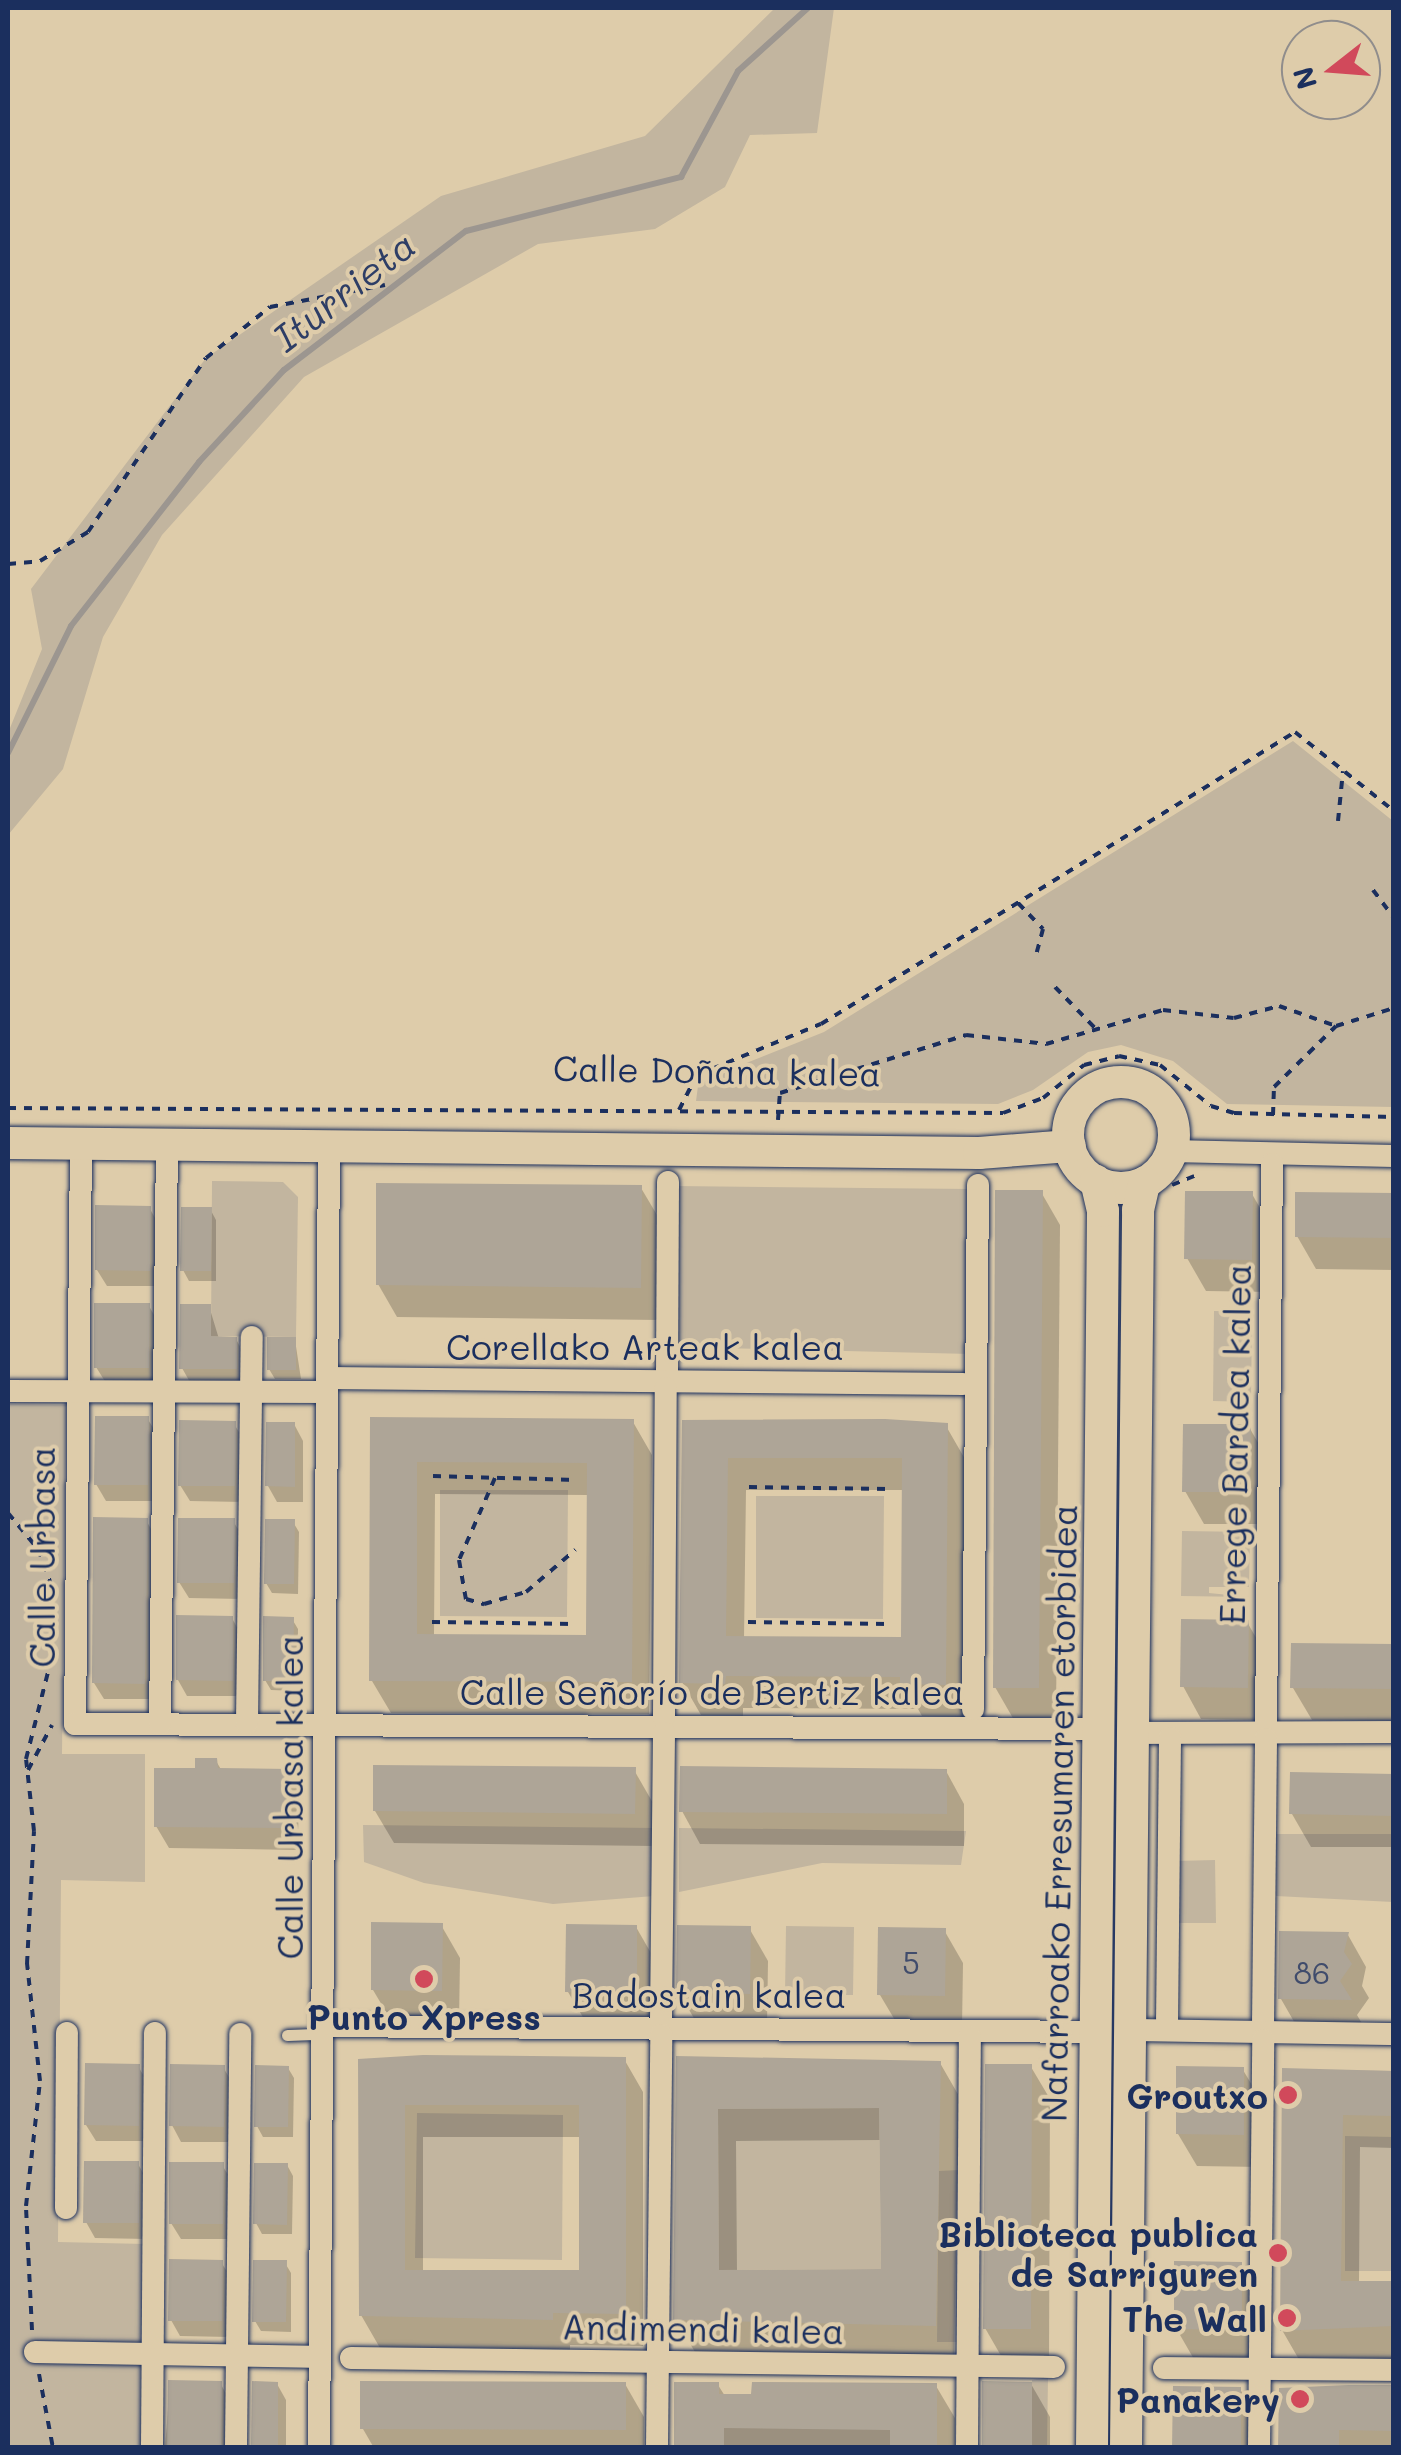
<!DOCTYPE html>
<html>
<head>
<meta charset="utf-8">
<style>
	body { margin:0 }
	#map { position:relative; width:1401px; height:2455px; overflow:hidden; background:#deccaa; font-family:Mali,sans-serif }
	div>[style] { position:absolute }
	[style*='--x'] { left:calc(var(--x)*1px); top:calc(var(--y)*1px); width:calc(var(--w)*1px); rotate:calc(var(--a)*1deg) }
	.green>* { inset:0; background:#c2b59f }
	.shadow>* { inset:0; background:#0003 }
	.stream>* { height:6px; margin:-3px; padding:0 3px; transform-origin:3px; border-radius:3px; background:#9c9690 }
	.building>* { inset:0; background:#aea597 }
	.path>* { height:4px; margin-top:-2px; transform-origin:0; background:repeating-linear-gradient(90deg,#1b2f5e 0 8px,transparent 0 16px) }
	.roads { filter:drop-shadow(0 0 2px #1b2f5e) drop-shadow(0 0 2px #1b2f5e) }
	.lane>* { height:11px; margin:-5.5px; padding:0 5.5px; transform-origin:5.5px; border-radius:5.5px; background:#deccaa }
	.street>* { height:22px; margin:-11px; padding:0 11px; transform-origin:11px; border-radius:11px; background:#deccaa }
	.secondary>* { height:32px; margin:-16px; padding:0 16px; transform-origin:16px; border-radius:16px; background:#deccaa }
	.secondary>.ring { margin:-16px; padding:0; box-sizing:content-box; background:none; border:32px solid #deccaa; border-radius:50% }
	.dots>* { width:28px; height:28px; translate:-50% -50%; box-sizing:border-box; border:5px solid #deccaa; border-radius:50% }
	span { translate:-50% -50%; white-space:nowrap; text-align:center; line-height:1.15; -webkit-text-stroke:8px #deccaa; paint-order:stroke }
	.number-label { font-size:30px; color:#404c6c }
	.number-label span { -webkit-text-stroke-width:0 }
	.street-label { font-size:35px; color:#1b2f5e }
	.poi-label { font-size:35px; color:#1b2f5e; font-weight:700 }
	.right { translate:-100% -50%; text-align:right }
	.water-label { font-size:38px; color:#2e3e66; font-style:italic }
	.frame { position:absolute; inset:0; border:10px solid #1b2f5e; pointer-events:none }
	.north { position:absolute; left:1281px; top:20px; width:100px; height:100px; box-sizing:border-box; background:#deccaa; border:2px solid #908d8c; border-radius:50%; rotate:253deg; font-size:28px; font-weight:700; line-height:40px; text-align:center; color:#1b2f5e }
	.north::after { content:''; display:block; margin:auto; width:35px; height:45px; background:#d1495b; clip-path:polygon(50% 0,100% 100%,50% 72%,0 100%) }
</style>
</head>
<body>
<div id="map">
	<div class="green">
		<div style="clip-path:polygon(775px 8px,834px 8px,817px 133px,750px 135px,725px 187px,655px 229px,538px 244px,304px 377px,162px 535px,103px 637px,63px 769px,8px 835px,8px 733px,42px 649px,31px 589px,206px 358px,441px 196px,645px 136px)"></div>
		<div style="clip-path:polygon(1293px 741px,1393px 821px,1393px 1107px,1227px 1104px,1173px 1061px,1121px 1045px,1088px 1052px,1033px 1090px,998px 1104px,696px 1101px,698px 1086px,711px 1077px,824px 1032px)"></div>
		<div style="clip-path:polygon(212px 1181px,283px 1182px,298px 1197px,296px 1337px,211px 1336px)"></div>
		<div style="clip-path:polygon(675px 1186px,972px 1189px,971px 1354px,674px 1347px)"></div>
		<div style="clip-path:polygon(1214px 1311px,1252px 1312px,1251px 1402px,1213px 1401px)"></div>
		<div style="clip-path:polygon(8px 1404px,66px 1405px,62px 1754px,145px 1754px,145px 1882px,61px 1880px,58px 2242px,145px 2244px,142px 2447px,8px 2448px)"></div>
		<div style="clip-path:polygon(440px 1490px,568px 1490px,567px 1617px,440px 1616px)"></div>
		<div style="clip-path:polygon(756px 1496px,884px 1496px,883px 1619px,756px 1618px)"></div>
		<div style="clip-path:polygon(1182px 1531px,1250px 1532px,1249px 1587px,1209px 1587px,1209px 1593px,1249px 1597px,1181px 1596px)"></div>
		<div style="clip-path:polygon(363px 1825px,655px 1828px,654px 1896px,553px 1904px,424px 1883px,364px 1862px)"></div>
		<div style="clip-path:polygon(679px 1828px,966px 1831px,961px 1865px,822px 1863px,679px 1892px)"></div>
		<div style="clip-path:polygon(1275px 1834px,1393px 1834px,1393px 1902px,1276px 1896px)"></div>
		<div style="clip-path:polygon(1215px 1860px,1216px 1923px,1177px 1923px,1176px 1861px)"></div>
		<div style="clip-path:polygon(786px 1926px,854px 1927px,853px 1995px,785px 1995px)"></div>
		<div style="clip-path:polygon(879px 2108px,881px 2269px,719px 2270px,718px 2109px)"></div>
		<div style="clip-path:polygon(417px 2113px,563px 2115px,562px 2260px,415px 2258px)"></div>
		<div style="clip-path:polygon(1345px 2136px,1393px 2137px,1393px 2271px,1345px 2271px)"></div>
		<div style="clip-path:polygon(959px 2170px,958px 2342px,937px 2342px,939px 2171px)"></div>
		<div style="clip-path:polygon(1048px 2377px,1047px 2447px,1032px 2448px,1032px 2380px)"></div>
		<div style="clip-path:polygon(724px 2419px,890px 2430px,890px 2447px,724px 2448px)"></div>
	</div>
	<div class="shadow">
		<div style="clip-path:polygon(641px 1188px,660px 1220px,659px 1320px,397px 1317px,378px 1284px)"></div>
		<div style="clip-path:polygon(1041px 1192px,1060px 1225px,1056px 1720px,1014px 1720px,995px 1687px)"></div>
		<div style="clip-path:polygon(1252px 1194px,1271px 1227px,1270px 1292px,1206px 1291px,1187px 1258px)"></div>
		<div style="clip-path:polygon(1394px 1195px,1394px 1270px,1316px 1269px,1297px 1236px)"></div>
		<div style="clip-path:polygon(150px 1209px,159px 1225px,158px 1286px,107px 1286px,97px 1270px)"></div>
		<div style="clip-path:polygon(210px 1209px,216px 1220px,216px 1281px,189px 1281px,183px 1270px)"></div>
		<div style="clip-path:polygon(149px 1306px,158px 1322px,157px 1384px,106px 1383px,96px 1367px)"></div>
		<div style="clip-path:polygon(209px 1306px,219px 1339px,236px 1339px,245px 1356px,245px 1385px,191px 1384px,182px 1368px)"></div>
		<div style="clip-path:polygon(295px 1340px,301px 1379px,275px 1379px,269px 1369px)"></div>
		<div style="clip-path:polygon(147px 1418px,157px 1434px,156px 1501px,106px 1501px,96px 1484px)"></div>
		<div style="clip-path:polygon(evenodd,373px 1420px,633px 1422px,652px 1455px,649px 1714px,391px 1713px,372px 1681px,373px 1420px,435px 1494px,589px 1495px,588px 1638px,434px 1637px,435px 1494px)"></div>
		<div style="clip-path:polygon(evenodd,685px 1422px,946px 1426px,965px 1459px,963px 1717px,922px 1716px,918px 1709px,743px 1708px,743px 1716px,701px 1715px,682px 1682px,685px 1422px,746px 1490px,905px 1490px,903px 1640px,744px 1639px,746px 1490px)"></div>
		<div style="clip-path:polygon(234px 1424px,244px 1440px,243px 1502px,190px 1501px,180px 1485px)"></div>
		<div style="clip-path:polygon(294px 1424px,303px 1441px,303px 1502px,277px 1502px,268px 1486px)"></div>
		<div style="clip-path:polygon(1249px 1427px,1268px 1460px,1268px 1524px,1204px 1524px,1185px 1491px)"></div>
		<div style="clip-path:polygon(146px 1520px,155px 1536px,153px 1699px,104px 1699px,94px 1683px)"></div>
		<div style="clip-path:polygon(233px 1521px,243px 1537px,242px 1599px,189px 1598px,179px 1582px)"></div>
		<div style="clip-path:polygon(293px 1522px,299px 1532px,298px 1594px,272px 1593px,266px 1583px)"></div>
		<div style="clip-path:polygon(232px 1618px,241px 1635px,241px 1696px,187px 1696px,178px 1680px)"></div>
		<div style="clip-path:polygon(292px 1619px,298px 1629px,297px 1691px,271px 1690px,265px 1680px)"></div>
		<div style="clip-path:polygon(1247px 1622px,1266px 1655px,1266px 1720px,1201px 1719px,1183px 1686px)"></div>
		<div style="clip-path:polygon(1394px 1646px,1394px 1721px,1312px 1720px,1293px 1688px)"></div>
		<div style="clip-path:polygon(216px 1761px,222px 1771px,287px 1772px,300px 1794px,297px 1850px,169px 1848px,156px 1826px,197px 1771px)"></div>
		<div style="clip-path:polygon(634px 1770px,653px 1803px,653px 1846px,394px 1843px,375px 1811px)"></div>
		<div style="clip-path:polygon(946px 1771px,964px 1804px,964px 1846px,700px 1844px,682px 1811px)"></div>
		<div style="clip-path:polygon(1394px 1776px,1394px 1847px,1311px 1847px,1292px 1814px)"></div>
		<div style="clip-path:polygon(441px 1925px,460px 1958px,459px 2023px,392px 2022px,373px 1990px)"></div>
		<div style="clip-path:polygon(636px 1927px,655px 1960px,654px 2025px,587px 2024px,568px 1992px)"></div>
		<div style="clip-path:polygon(749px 1928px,768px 1961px,767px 2026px,698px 2025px,679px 1993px)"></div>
		<div style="clip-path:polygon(944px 1930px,963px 1963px,962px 2028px,899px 2027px,880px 1995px)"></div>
		<div style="clip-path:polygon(1348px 1935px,1366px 1967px,1362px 1986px,1369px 1998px,1357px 2015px,1367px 2032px,1300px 2032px,1281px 1999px)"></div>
		<div style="clip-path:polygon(evenodd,678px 2058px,940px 2063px,959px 2096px,954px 2358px,695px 2352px,676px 2320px,678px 2058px,882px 2140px,883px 2271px,737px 2272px,736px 2141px,882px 2140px)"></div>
		<div style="clip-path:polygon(evenodd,624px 2059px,643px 2092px,643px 2346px,570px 2345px,570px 2352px,380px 2348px,361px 2315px,361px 2062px,624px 2059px,423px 2137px,581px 2137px,581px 2272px,423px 2272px,423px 2137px)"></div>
		<div style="clip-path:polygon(138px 2066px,148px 2083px,147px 2141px,96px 2141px,86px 2125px)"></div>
		<div style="clip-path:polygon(223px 2067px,233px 2084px,232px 2142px,181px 2142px,172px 2125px)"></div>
		<div style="clip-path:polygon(1031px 2067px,1050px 2099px,1049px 2361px,1004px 2361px,985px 2328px)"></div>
		<div style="clip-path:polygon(288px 2068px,294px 2078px,293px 2137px,263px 2137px,257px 2126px)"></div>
		<div style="clip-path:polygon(1243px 2070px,1262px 2102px,1261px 2167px,1197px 2166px,1178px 2134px)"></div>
		<div style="clip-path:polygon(1284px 2070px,1394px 2071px,1394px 2148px,1360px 2147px,1359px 2283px,1394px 2284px,1394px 2359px,1301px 2363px,1282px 2330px)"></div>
		<div style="clip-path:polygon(138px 2164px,147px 2180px,147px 2239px,95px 2238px,86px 2222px)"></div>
		<div style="clip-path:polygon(222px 2165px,232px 2181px,231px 2239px,181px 2239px,171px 2223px)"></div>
		<div style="clip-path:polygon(287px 2165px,293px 2176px,292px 2234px,262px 2234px,256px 2223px)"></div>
		<div style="clip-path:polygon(221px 2262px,231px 2278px,230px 2337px,180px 2336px,171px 2320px)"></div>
		<div style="clip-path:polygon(285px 2263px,291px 2273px,291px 2332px,261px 2331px,255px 2321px)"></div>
		<div style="clip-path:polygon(1241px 2265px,1260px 2297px,1259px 2362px,1195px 2361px,1176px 2328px)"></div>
		<div style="clip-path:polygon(170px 2383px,220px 2383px,230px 2400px,229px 2448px,165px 2448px)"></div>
		<div style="clip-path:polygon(277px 2384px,286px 2400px,286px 2448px,253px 2448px)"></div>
		<div style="clip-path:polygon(625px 2384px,644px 2417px,644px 2448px,374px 2448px,363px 2429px)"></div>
		<div style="clip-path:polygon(1031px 2384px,1050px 2417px,1050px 2448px,984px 2448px)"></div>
		<div style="clip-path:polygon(718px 2385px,725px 2396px,936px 2386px,955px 2418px,955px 2448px,676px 2448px)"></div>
		<div style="clip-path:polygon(1240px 2389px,1259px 2422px,1258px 2448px,1175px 2448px)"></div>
		<div style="clip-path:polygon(1394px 2391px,1394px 2448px,1281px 2448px)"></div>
	</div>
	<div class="stream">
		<div style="--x:8;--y:753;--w:142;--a:-63.6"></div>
		<div style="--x:71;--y:626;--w:208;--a:-52"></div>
		<div style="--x:199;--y:462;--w:125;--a:-47.3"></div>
		<div style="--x:284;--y:370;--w:229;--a:-37.4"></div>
		<div style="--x:466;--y:231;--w:222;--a:-14.1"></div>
		<div style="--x:681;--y:177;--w:120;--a:-61.7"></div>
		<div style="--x:738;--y:71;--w:94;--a:-42"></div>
	</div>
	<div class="building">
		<div style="clip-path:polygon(376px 1183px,642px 1185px,641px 1288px,376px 1285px)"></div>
		<div style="clip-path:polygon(995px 1190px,1043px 1190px,1039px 1688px,993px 1688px)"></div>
		<div style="clip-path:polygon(1185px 1191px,1253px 1191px,1252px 1260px,1184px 1259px)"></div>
		<div style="clip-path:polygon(1295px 1192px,1394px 1193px,1394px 1238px,1295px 1237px)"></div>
		<div style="clip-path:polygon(95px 1205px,151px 1206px,150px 1271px,95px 1270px)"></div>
		<div style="clip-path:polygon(181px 1207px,212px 1207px,211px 1271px,180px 1271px)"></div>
		<div style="clip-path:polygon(94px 1303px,150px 1303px,149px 1368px,94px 1368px)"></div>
		<div style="clip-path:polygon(180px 1304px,211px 1304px,211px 1336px,237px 1337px,237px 1369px,179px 1369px)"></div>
		<div style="clip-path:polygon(267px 1337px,296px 1337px,296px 1370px,267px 1370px)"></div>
		<div style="clip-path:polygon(95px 1416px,149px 1416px,148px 1485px,94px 1485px)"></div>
		<div style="clip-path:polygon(evenodd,370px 1417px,634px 1419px,632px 1682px,369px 1681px,370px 1417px,417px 1462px,587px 1463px,586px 1635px,417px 1634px,417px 1462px)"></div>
		<div style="clip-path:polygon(evenodd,885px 1419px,948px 1423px,946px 1685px,900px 1684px,900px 1677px,726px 1676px,725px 1684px,679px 1683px,682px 1420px,885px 1419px,728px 1458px,902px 1458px,901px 1637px,726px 1636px,728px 1458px)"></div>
		<div style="clip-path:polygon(179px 1420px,236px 1421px,235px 1486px,178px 1486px)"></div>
		<div style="clip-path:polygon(266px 1422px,295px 1422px,295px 1487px,265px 1486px)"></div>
		<div style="clip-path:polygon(1183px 1424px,1251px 1424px,1250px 1492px,1182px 1492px)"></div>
		<div style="clip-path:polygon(93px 1517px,148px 1518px,145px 1684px,92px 1683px)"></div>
		<div style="clip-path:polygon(178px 1518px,235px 1518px,234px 1583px,177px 1583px)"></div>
		<div style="clip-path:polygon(265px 1519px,295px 1519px,294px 1584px,264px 1584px)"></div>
		<div style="clip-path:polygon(176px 1615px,233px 1616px,233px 1681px,176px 1680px)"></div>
		<div style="clip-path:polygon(263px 1616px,294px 1617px,293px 1681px,263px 1681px)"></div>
		<div style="clip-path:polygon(1181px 1619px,1249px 1620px,1248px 1688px,1180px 1687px)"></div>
		<div style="clip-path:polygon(1291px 1643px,1394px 1644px,1394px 1689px,1290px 1688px)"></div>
		<div style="clip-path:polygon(195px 1758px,217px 1758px,218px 1768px,289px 1769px,286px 1828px,154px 1827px,154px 1768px,195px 1768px)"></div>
		<div style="clip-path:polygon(373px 1765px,636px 1767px,635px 1814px,373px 1811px)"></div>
		<div style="clip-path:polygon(680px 1766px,947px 1769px,947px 1814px,679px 1812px)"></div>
		<div style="clip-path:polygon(1290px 1772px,1394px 1774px,1394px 1816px,1289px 1814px)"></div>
		<div style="clip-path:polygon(371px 1922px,443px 1923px,442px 1991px,371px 1990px)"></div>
		<div style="clip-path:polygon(566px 1924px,637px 1925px,637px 1993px,565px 1992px)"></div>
		<div style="clip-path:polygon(677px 1925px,751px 1926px,750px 1994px,676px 1993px)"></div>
		<div style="clip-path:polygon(878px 1927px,946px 1928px,945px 1996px,877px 1995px)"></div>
		<div style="clip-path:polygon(1279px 1931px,1349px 1932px,1344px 1952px,1352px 1964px,1340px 1981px,1352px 2000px,1278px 1999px)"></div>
		<div style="clip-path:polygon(evenodd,423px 2055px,626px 2057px,626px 2314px,553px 2313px,553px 2320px,359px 2316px,358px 2059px,423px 2055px,405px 2105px,579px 2105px,579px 2270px,405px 2270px,405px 2105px)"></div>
		<div style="clip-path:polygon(evenodd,676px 2056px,941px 2061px,936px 2326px,673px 2320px,676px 2056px,879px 2108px,881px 2269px,719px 2270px,718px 2109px,879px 2108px)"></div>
		<div style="clip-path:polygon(85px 2063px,140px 2064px,139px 2126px,84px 2125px)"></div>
		<div style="clip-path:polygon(170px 2064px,225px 2065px,224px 2127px,169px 2126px)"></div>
		<div style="clip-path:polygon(985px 2064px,1032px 2064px,1031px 2329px,983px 2329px)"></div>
		<div style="clip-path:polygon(255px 2065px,289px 2066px,288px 2127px,254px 2127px)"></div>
		<div style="clip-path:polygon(1176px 2066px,1244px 2067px,1244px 2135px,1176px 2134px)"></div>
		<div style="clip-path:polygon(1282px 2068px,1394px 2071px,1394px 2116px,1343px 2115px,1341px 2281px,1394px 2281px,1394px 2326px,1280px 2331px)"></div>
		<div style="clip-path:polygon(84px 2161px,139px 2161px,139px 2223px,83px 2223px)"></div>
		<div style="clip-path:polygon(169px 2162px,224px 2162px,223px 2224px,169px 2224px)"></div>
		<div style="clip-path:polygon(254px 2163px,288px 2163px,287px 2225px,253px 2224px)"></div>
		<div style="clip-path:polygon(169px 2259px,223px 2260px,222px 2321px,168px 2321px)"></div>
		<div style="clip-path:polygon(253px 2260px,287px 2260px,286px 2322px,252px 2322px)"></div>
		<div style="clip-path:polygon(1174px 2261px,1242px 2262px,1242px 2330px,1174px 2329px)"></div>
		<div style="clip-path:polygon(168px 2380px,222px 2381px,221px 2448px,167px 2448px)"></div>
		<div style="clip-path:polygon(252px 2381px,278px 2382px,278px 2448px,251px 2448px)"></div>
		<div style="clip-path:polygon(360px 2381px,626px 2382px,626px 2430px,360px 2429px)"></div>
		<div style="clip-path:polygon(982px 2381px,1032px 2382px,1032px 2448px,982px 2448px)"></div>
		<div style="clip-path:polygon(674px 2382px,719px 2382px,719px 2394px,751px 2394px,752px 2382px,937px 2383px,937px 2448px,890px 2448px,890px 2430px,724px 2428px,724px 2448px,674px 2448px)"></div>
		<div style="clip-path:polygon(1349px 2385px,1394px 2385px,1394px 2431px,1339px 2430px,1339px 2448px,1278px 2448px,1279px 2388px)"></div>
		<div style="clip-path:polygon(1173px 2386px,1241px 2387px,1241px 2448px,1172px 2448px)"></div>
	</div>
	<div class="path">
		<div style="--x:8;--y:564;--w:32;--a:-5"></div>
		<div style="--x:40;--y:561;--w:56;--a:-31.1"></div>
		<div style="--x:88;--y:532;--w:210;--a:-55.9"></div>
		<div style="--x:206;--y:358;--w:82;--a:-38.6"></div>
		<div style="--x:270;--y:307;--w:117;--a:-10.8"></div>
		<div style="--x:1338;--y:821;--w:50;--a:-84.3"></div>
		<div style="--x:1373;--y:890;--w:35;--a:53"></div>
		<div style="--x:1018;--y:903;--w:36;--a:46"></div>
		<div style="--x:1043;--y:929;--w:24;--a:105"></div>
		<div style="--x:1055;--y:987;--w:57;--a:45.7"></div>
		<div style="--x:8;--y:1108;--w:995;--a:0.29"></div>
		<div style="--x:1003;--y:1113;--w:43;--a:-20.6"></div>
		<div style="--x:1043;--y:1098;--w:53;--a:-38.8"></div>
		<div style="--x:1084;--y:1065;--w:36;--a:-14"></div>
		<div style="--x:1119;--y:1056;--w:42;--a:12.4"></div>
		<div style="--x:1160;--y:1065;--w:65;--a:38.8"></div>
		<div style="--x:1211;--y:1106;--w:24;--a:17"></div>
		<div style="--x:1234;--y:1113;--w:160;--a:1.4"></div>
		<div style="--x:679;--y:1110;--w:39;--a:-63"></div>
		<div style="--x:697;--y:1075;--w:134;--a:-22.4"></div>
		<div style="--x:821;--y:1024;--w:557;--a:-31.63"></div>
		<div style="--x:1295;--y:732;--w:127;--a:38.6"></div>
		<div style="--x:1273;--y:1115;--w:28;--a:-88"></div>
		<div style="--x:1274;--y:1087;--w:87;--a:-44.5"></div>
		<div style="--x:1336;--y:1026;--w:61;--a:-17.2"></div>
		<div style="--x:778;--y:1120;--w:27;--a:-86"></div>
		<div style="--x:780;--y:1093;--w:195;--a:-17.3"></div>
		<div style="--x:966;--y:1035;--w:81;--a:6.4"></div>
		<div style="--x:1046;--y:1044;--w:122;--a:-16.2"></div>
		<div style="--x:1163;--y:1010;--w:71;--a:6.4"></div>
		<div style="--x:1234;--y:1018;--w:47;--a:-14.9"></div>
		<div style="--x:1279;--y:1006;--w:60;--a:19.3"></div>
		<div style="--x:1172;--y:1185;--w:24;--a:-22"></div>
		<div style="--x:433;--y:1476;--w:143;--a:1.6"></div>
		<div style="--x:495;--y:1478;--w:90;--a:113.7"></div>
		<div style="--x:459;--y:1560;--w:40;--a:80"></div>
		<div style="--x:466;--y:1599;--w:19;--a:16"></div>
		<div style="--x:484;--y:1604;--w:44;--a:-15.9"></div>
		<div style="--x:526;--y:1592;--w:65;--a:-40.6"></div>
		<div style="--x:749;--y:1487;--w:141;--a:0.8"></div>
		<div style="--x:8;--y:1513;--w:47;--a:50.2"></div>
		<div style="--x:38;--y:1549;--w:40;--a:69.8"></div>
		<div style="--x:432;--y:1622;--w:142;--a:0.8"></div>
		<div style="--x:748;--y:1622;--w:141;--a:0.8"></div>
		<div style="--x:28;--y:1770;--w:51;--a:-61.9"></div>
		<div style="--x:32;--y:2330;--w:124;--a:-92.8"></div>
		<div style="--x:26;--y:2206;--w:126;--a:-83.6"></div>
		<div style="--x:40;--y:2081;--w:118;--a:-96.3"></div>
		<div style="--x:27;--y:1964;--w:133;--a:-87"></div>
		<div style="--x:34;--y:1831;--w:72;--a:-96.3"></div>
		<div style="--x:26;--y:1759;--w:106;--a:-75.8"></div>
		<div style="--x:39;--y:2374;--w:75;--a:79.3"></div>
	</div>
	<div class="roads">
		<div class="lane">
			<div style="--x:287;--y:2035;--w:35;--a:-2"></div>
		</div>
		<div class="street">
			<div style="--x:81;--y:1144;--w:580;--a:90.59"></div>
			<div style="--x:75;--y:1724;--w:1023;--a:0.28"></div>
			<div style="--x:1171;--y:1151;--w:223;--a:1.3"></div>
			<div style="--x:667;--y:1374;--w:192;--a:-89.7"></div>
			<div style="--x:327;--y:1378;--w:636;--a:0.54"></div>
			<div style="--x:8;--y:1391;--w:319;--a:0.2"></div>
			<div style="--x:973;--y:1709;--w:524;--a:-89.45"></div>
			<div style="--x:664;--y:1717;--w:329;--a:-89.7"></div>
			<div style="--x:247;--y:1723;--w:386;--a:-89.3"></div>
			<div style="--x:160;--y:1724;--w:579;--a:-89.31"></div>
			<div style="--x:1266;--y:1724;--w:560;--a:-89.39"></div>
			<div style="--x:1133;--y:1733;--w:261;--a:-0.2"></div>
			<div style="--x:661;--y:2019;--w:286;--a:-89.4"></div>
			<div style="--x:1167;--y:2025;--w:287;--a:-89.4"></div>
			<div style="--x:322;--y:2026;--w:774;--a:0.44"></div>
			<div style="--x:1263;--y:2026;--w:287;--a:-89.4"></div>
			<div style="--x:1130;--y:2030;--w:264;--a:0.9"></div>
			<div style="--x:66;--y:2208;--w:175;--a:-89.7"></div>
			<div style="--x:35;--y:2352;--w:276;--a:1"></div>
			<div style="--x:351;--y:2358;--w:703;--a:0.73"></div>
			<div style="--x:1164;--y:2368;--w:230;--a:0.5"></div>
			<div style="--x:152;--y:2448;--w:415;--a:-89.6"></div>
			<div style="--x:236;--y:2448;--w:414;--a:-89.4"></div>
			<div style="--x:319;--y:2448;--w:1302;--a:-89.56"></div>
			<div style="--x:657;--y:2448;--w:413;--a:-89.4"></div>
			<div style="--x:967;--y:2448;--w:411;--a:-89.6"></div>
			<div style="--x:1259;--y:2448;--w:408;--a:-89.4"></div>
		</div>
		<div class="secondary">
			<div class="ring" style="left:1068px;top:1082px;width:74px;height:74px"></div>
			<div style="--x:8;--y:1143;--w:971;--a:0.59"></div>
			<div style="--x:979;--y:1153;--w:91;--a:-4.4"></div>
			<div style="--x:1092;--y:2448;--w:1237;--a:-89.49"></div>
			<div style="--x:1103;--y:1211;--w:31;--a:-103"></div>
			<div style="--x:1126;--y:2448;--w:1238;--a:-89.44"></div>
			<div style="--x:1138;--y:1210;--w:28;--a:-77"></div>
		</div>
	</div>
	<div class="dots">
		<div style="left:424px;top:1979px;background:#d1495b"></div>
		<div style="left:1288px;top:2095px;background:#d1495b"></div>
		<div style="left:1278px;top:2253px;background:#d1495b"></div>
		<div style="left:1287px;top:2318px;background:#d1495b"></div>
		<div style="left:1300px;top:2399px;background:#d1495b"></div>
	</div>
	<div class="number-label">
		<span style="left:911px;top:1962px">5</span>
		<span style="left:1312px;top:1972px">86</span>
	</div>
	<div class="street-label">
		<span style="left:717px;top:1070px;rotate:1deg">Calle Doñana kalea</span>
		<span style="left:645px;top:1346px">Corellako Arteak kalea</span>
		<span style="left:1234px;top:1444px;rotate:-89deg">Errege Bardea kalea</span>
		<span style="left:41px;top:1557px;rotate:-90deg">Calle Urbasa</span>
		<span style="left:712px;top:1691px">Calle Señorío de Bertiz kalea</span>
		<span style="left:289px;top:1797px;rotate:-90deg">Calle Urbasa kalea</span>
		<span style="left:1058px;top:1813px;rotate:-89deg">Nafarroako Erresumaren etorbidea</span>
		<span style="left:709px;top:1994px">Badostain kalea</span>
		<span style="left:703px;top:2328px;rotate:1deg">Andimendi kalea</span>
	</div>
	<div class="poi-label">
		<span style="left:424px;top:2016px">Punto Xpress</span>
		<span class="right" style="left:1268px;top:2095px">Groutxo</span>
		<span class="right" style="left:1258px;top:2253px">Biblioteca publica<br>de Sarriguren</span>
		<span class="right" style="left:1267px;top:2318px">The Wall</span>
		<span class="right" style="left:1280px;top:2399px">Panakery</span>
	</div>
	<div class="water-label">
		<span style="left:344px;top:291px;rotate:-38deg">Iturrieta</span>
	</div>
	<div class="frame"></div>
	<div class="north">N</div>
</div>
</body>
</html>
